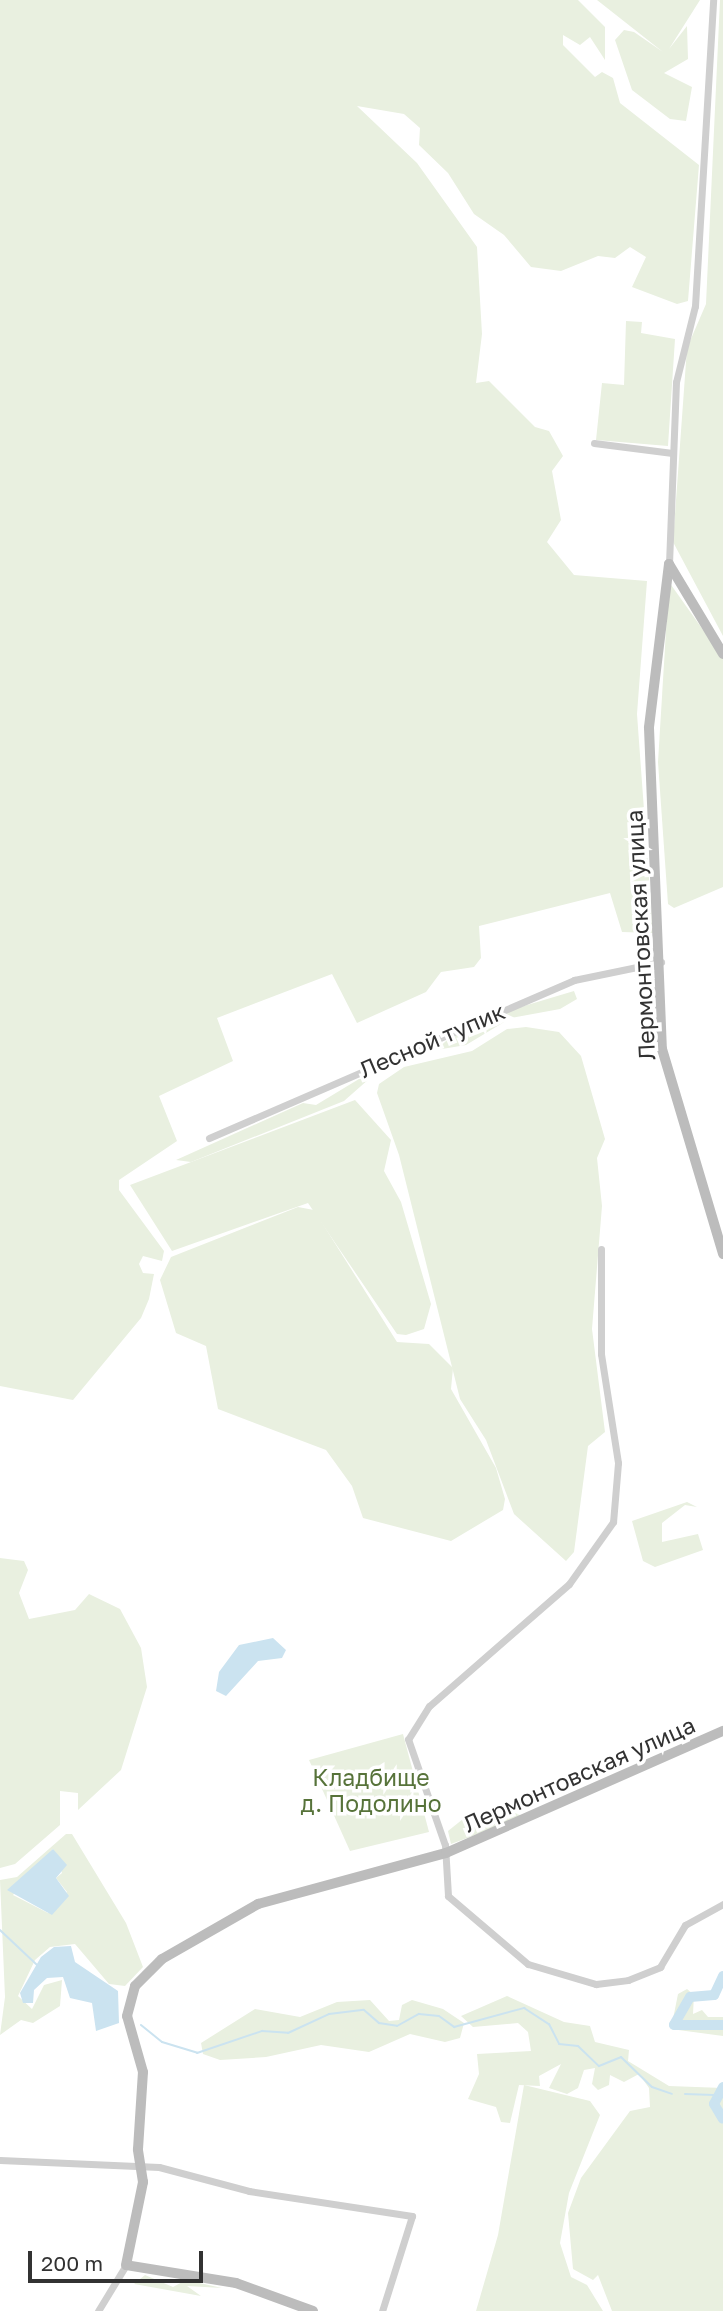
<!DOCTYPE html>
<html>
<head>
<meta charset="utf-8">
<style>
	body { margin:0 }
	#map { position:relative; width:723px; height:2311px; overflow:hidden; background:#fff; font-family:"Golos Text",sans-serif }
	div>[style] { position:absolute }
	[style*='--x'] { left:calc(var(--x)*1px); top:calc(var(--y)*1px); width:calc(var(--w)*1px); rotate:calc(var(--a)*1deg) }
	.green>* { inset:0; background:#e9f0e0 }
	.water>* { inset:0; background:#cbe3f0 }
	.stream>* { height:2px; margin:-1px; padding:0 1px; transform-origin:1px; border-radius:1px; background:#cbe3f0 }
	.river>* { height:10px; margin:-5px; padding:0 5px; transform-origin:5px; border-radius:5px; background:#cbe3f0 }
	.street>* { height:7px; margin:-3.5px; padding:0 3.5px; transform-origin:3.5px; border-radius:3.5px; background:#cfcfcf }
	.secondary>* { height:10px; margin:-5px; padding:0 5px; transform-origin:5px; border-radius:5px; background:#bcbcbc }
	span { translate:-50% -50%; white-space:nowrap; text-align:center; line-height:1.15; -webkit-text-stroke:7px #fff; paint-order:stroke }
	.street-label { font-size:23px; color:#323232 }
	.park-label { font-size:23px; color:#57733a }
	.scale { position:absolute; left:28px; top:2251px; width:175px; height:32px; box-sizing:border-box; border:4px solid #323232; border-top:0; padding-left:9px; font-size:21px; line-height:24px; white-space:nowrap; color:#323232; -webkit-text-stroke:5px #fff; paint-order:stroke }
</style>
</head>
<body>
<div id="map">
	<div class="green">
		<div style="clip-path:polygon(0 0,578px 0,605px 27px,605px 60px,590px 37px,580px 45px,563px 35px,563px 45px,595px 77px,602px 72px,613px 78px,620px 103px,699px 165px,688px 301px,677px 304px,632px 287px,646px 257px,630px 247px,615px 258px,598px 256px,561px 271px,531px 267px,504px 235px,474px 214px,448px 173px,419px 145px,420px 128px,404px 114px,357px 106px,417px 163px,477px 247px,482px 334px,476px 383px,489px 381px,535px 427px,549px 431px,563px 456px,552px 471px,561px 520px,547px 542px,574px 575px,647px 581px,637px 714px,653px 933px,622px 932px,610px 893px,479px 926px,481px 958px,474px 967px,441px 972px,426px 992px,357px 1023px,332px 974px,217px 1018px,233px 1061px,159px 1096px,177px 1141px,119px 1180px,119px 1190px,164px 1251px,162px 1261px,143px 1256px,139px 1264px,143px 1273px,154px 1274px,149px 1299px,141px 1318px,73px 1400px,0 1386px)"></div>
		<div style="clip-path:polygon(597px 0,700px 0,669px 49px,687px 26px,688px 59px,664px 73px,692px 87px,686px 121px,670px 119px,632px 90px,615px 40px,624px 30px,634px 32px,663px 52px)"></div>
		<div style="clip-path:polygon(720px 0,723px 0,723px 636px,673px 542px,687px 348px,706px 304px)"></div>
		<div style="clip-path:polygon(626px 321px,642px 322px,641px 333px,675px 339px,668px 446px,596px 440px,602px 383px,624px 385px)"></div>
		<div style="clip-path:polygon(669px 582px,723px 658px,723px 887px,674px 908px,668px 904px,658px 762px)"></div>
		<div style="clip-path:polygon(574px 991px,577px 999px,560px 1009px,511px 1018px,466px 1045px,436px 1050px,455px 1033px,504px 1012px)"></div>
		<div style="clip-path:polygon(526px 1027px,559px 1032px,581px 1056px,605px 1139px,597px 1158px,602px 1206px,592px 1329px,605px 1432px,588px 1446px,574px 1552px,566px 1561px,514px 1514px,486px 1440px,460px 1399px,399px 1155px,377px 1093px,379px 1084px,404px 1067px,472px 1051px,507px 1029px)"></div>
		<div style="clip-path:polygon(359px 1079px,369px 1079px,344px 1101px,191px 1162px,176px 1160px,303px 1103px,316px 1105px)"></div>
		<div style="clip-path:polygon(355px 1100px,391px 1140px,384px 1171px,401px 1202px,431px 1304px,424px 1329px,406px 1335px,397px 1334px,308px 1203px,172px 1251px,130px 1185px)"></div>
		<div style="clip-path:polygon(298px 1207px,314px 1210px,397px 1342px,429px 1344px,453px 1368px,451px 1389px,496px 1468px,505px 1499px,503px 1510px,451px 1541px,363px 1518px,352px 1486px,326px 1450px,218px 1409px,206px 1346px,176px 1333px,160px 1280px,171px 1257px)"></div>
		<div style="clip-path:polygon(687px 1502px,697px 1507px,685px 1505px,662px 1523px,662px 1542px,698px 1534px,703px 1550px,655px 1567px,643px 1561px,632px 1521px)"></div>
		<div style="clip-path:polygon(0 1558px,24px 1561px,28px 1570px,19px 1593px,29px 1619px,75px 1610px,89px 1594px,120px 1609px,141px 1648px,147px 1687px,121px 1770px,78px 1810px,78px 1793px,60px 1791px,60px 1825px,15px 1864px,0 1868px)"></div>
		<div style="clip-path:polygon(403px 1734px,429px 1832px,350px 1851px,309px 1760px)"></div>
		<div style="clip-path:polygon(515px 1812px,523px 1817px,451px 1844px,448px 1831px,463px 1819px)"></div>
		<div style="clip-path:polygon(evenodd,66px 1834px,72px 1834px,126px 1923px,143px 1967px,125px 1986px,109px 1984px,75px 1944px,50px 1947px,35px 1960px,18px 1996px,32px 2009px,44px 1985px,62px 1980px,60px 2006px,33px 2023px,21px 2020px,0 2035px,5px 1997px,0 1880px,17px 1877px,66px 1834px,53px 1849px,62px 1873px,56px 1878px,67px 1892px,48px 1913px,13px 1895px,53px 1849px)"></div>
		<div style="clip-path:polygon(687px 1989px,694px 1995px,693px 2014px,702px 2010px,708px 2017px,723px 2017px,723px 2036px,671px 2029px,678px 1994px)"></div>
		<div style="clip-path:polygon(507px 1996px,564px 2022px,590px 2026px,595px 2042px,629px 2050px,628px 2061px,669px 2086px,723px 2088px,723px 2311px,612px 2311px,598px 2275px,593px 2280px,573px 2269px,568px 2213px,581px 2178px,630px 2111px,650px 2107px,649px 2088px,639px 2074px,624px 2082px,610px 2075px,609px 2085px,598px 2090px,592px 2084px,595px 2068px,584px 2070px,578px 2088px,567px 2094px,549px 2088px,561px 2064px,539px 2076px,540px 2086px,519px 2085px,510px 2123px,501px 2122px,496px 2107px,468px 2099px,479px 2074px,477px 2054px,531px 2051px,528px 2032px,518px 2023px,473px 2027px,461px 2016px)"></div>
		<div style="clip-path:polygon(370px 2000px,389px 2021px,399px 2020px,402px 2005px,412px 2000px,443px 2009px,464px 2023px,460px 2038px,445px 2042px,410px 2034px,369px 2052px,321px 2045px,266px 2057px,220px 2060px,203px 2054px,201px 2043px,255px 2009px,300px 2017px,337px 2002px)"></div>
		<div style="clip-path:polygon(524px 2085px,590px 2101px,600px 2115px,569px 2193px,560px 2243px,571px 2277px,587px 2285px,603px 2311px,476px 2311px,498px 2235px)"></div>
		<div style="clip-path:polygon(145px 2275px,173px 2287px,186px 2280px,222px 2288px,187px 2286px,201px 2296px,134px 2284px)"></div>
	</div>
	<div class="water">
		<div style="clip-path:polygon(273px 1638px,286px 1650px,282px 1658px,258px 1661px,226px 1696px,216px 1691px,219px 1672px,239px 1645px)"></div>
		<div style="clip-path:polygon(53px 1849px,67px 1865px,56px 1878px,69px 1896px,52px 1915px,7px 1890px)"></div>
		<div style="clip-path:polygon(71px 1946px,75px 1962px,118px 1991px,119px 2023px,96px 2031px,92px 2003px,70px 1998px,63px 1977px,47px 1978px,34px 1990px,33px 2003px,23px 2003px,20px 1993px,41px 1957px,54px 1947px)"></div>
	</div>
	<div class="stream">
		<div style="--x:0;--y:1930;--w:51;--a:43.4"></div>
		<div style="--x:141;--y:2025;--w:27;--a:39"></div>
		<div style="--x:162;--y:2042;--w:37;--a:17"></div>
		<div style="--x:197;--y:2053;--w:69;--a:-18.7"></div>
		<div style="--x:262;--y:2031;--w:26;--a:4"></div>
		<div style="--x:288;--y:2033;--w:45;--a:-24.9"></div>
		<div style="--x:329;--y:2014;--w:35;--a:-7"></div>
		<div style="--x:364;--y:2010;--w:20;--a:41"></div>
		<div style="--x:379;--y:2023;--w:18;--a:9"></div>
		<div style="--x:397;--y:2026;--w:25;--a:-29"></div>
		<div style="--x:419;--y:2014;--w:20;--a:6"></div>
		<div style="--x:439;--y:2016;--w:19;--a:36"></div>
		<div style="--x:454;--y:2027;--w:73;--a:-15.2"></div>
		<div style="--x:524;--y:2008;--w:30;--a:33"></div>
		<div style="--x:549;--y:2024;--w:22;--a:63"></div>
		<div style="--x:559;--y:2044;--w:19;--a:6"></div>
		<div style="--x:578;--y:2046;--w:29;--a:44"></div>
		<div style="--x:599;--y:2066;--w:24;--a:-22"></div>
		<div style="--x:621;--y:2057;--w:43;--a:44.1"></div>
		<div style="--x:652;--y:2087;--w:21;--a:19"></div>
		<div style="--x:685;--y:2094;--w:29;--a:2"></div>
	</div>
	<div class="river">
		<div style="--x:723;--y:1976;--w:21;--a:115"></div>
		<div style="--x:714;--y:1995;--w:24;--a:175"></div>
		<div style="--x:690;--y:1997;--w:32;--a:120"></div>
		<div style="--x:674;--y:2025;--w:49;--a:0"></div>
		<div style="--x:723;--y:2087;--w:19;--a:118"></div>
		<div style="--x:714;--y:2104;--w:17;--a:59"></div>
	</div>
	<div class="street">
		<div style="--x:594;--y:443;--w:79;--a:7.3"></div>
		<div style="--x:669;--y:564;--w:182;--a:-87.8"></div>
		<div style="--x:676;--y:382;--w:78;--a:-76"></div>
		<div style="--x:695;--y:306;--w:307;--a:-86.6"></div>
		<div style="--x:209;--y:1138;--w:398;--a:-23.4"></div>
		<div style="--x:574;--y:980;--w:89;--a:-11.7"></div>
		<div style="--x:601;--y:1249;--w:105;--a:90"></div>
		<div style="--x:601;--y:1354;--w:110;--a:81.1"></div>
		<div style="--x:618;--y:1463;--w:59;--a:94.8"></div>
		<div style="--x:613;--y:1522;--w:76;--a:125.4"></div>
		<div style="--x:569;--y:1584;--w:186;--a:138.9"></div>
		<div style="--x:429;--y:1706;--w:39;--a:122"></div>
		<div style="--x:408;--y:1739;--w:112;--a:70.8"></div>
		<div style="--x:445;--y:1845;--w:51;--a:86.6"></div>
		<div style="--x:448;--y:1896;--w:105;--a:40.4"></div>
		<div style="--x:528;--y:1964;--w:71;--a:16.4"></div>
		<div style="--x:596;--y:1984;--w:32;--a:-7"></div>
		<div style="--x:628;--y:1980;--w:35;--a:-22"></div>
		<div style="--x:660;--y:1967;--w:49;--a:-59.2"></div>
		<div style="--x:685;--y:1925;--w:43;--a:-28.9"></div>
		<div style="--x:0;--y:2160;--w:159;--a:2.5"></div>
		<div style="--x:159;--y:2167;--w:93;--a:14.9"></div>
		<div style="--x:249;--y:2191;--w:165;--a:8.7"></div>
		<div style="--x:412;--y:2216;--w:100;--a:107.5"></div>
		<div style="--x:98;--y:2311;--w:54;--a:-58.7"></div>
	</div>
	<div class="secondary">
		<div style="--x:669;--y:564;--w:165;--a:97"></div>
		<div style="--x:649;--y:728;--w:321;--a:87.7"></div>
		<div style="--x:662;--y:1049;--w:214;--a:73.4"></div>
		<div style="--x:669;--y:564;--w:105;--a:59"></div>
		<div style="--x:313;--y:2311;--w:82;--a:-160"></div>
		<div style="--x:236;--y:2283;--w:111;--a:-170.7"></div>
		<div style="--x:126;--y:2265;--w:85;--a:-78.4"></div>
		<div style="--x:143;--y:2182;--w:33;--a:-99"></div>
		<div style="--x:138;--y:2149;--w:77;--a:-86.3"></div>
		<div style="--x:143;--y:2072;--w:58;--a:-105.9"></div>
		<div style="--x:127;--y:2016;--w:31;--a:-75"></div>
		<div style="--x:135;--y:1986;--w:38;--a:-45"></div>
		<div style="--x:162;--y:1959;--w:111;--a:-29.8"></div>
		<div style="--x:258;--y:1904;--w:195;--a:-15.2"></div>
		<div style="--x:446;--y:1853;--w:303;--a:-23.8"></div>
	</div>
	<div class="street-label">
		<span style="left:640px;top:935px;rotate:-93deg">Лермонтовская улица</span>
		<span style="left:432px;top:1040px;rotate:-23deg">Лесной тупик</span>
		<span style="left:579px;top:1774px;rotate:-24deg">Лермонтовская улица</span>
	</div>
	<div class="park-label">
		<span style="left:371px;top:1790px">Кладбище<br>д. Подолино</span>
	</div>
	<div class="scale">200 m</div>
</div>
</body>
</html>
